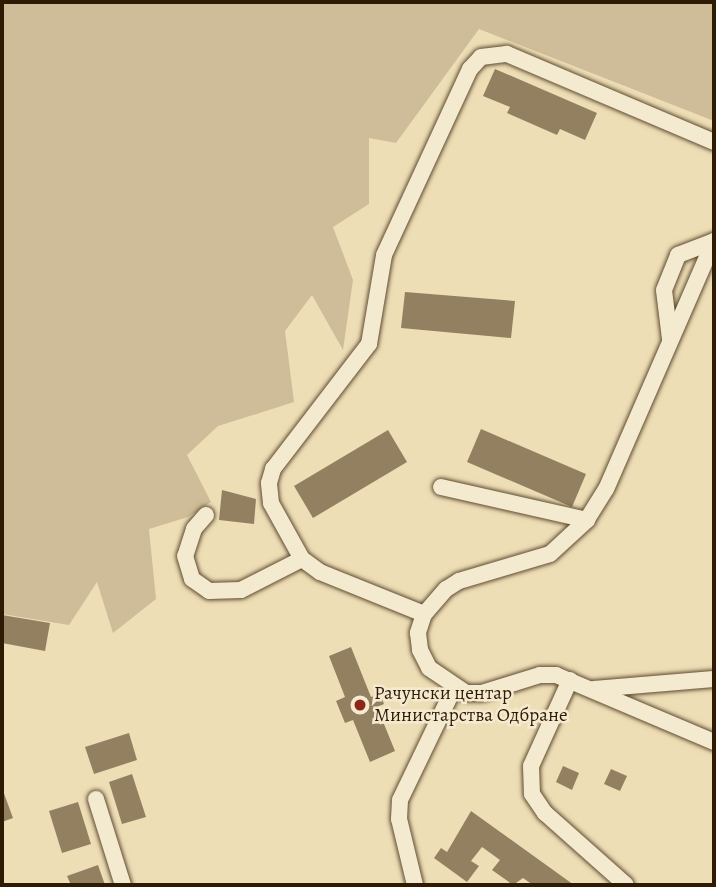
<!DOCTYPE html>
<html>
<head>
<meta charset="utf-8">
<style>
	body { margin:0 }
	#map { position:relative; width:716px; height:887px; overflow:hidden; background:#eedeb6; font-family:Alegreya,serif }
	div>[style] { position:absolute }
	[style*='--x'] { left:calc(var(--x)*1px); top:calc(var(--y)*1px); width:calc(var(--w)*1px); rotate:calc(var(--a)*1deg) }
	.green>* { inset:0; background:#cebd98 }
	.building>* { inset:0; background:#928061 }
	.roads { filter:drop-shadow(0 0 2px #5f4c30) drop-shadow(0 0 2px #5f4c30) }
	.minor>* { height:16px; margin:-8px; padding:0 8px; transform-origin:8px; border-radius:8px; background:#f4ead0 }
	.dots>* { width:19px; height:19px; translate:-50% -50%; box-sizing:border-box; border:4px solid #f4ead0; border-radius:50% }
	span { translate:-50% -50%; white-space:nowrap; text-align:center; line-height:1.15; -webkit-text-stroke:5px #f4ead0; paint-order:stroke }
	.poi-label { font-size:19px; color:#2f1b04 }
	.left { translate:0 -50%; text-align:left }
	.frame { position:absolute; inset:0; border:4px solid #2f1b04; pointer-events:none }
</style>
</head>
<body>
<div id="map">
	<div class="green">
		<div style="clip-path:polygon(2px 2px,714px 2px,714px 121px,479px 29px,396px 143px,369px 138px,369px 204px,333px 227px,353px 280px,343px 350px,312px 295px,285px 331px,294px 402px,218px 426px,187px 455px,211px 502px,188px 517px,149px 529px,156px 599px,113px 633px,97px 582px,69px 625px,2px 614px)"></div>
	</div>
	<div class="building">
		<div style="clip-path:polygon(495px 69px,597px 113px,585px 140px,560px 129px,557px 135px,507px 113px,510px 107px,483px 96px)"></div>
		<div style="clip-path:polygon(405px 292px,515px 301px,511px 338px,401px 328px)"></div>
		<div style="clip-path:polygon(481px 429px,586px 474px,572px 507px,467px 462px)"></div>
		<div style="clip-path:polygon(388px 430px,407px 462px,313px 518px,294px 486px)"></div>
		<div style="clip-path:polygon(222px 490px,256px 499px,254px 524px,219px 520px)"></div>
		<div style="clip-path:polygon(2px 615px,50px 623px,45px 651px,2px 643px)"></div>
		<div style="clip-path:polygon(351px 647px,371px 697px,380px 694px,384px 704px,377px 707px,395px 751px,370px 762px,353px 720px,345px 723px,336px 701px,345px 697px,329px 656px)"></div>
		<div style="clip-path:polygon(129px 733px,137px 760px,94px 774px,85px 747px)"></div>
		<div style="clip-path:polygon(563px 766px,579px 773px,572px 790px,556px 782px)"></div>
		<div style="clip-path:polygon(611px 769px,627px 776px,620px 791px,604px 784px)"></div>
		<div style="clip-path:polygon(132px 774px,146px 817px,122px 824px,109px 782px)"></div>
		<div style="clip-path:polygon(2px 788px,13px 818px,2px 822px)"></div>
		<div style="clip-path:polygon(78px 802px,91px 844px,62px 853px,49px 811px)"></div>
		<div style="clip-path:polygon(471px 811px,574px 885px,533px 885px,523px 878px,513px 885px,492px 870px,500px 860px,482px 847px,471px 861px,479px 866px,467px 882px,434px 858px,441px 848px,447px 852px)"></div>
		<div style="clip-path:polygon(98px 865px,105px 885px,71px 885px,67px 876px)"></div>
	</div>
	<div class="roads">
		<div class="minor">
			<div style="--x:714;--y:241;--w:270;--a:113.5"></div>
			<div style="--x:606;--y:489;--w:36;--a:122"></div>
			<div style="--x:587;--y:520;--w:50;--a:137.4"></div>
			<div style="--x:550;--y:554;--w:95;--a:163.5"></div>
			<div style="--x:459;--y:581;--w:15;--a:148"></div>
			<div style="--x:446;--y:589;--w:33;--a:131"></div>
			<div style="--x:424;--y:614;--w:20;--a:108"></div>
			<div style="--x:418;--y:633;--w:17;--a:83"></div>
			<div style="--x:420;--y:650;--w:20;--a:63"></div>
			<div style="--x:429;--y:668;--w:45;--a:34"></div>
			<div style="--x:466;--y:693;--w:16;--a:0"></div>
			<div style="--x:482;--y:693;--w:61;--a:-17.2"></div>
			<div style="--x:540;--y:675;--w:16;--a:0"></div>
			<div style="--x:556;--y:675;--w:172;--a:23"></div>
			<div style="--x:670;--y:339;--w:49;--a:-97"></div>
			<div style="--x:664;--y:290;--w:38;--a:-68"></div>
			<div style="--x:678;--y:255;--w:39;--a:-21"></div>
			<div style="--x:441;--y:487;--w:150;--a:12.7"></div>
			<div style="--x:206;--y:515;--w:18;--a:131"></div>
			<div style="--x:194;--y:529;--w:28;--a:108"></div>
			<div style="--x:185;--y:556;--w:24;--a:73"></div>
			<div style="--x:192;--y:579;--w:21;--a:35"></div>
			<div style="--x:209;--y:591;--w:32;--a:-2"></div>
			<div style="--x:241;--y:590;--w:68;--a:-26.9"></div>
			<div style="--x:424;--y:614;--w:112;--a:-158"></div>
			<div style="--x:320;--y:572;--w:22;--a:-144"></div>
			<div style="--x:302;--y:559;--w:64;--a:-119"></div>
			<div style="--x:271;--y:503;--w:20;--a:-96"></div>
			<div style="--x:269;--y:483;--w:15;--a:-74"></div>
			<div style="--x:273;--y:469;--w:158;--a:-52.5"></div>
			<div style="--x:369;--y:344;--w:90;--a:-80.4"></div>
			<div style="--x:384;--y:255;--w:205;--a:-65.2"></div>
			<div style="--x:470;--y:69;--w:16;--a:-47"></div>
			<div style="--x:481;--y:57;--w:26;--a:-7"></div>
			<div style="--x:507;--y:54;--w:225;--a:23"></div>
			<div style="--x:570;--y:680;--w:94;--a:114.4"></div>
			<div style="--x:531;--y:766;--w:28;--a:88"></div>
			<div style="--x:532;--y:794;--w:23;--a:56"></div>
			<div style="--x:545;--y:813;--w:108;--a:41.6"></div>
			<div style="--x:594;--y:689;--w:120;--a:-4.8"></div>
			<div style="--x:96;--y:799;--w:90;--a:72.6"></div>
			<div style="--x:415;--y:885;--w:68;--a:-103.6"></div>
			<div style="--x:399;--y:819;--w:19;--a:-87"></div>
			<div style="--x:400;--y:800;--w:124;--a:-64.3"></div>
		</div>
	</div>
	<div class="dots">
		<div style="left:360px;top:705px;background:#8f2418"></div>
	</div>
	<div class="poi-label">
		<span class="left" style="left:374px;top:705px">Рачунски центар<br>Министарства Одбране</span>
	</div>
	<div class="frame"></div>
</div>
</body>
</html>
